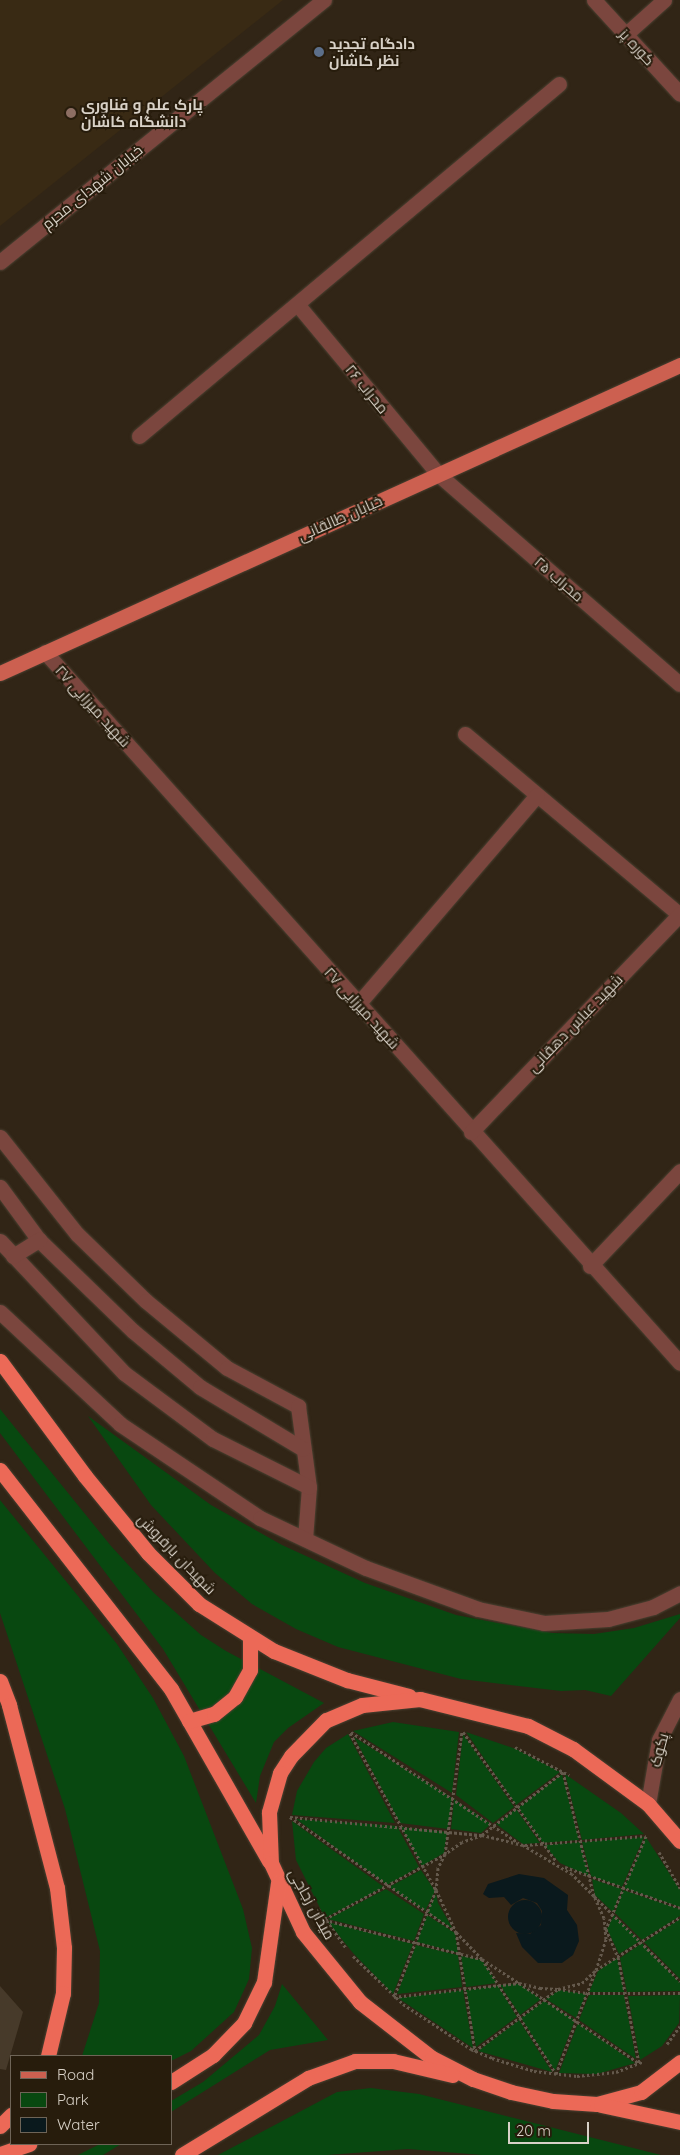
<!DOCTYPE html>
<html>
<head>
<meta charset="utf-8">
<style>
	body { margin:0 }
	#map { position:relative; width:680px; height:2155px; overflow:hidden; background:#312516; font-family:Quicksand,Cairo,sans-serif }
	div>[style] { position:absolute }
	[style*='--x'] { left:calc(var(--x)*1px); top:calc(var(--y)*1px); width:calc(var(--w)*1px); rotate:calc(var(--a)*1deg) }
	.built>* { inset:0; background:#392a14 }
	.green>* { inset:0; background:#084810 }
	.water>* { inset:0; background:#0a191d }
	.round { border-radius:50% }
	.building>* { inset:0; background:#473a2a }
	.path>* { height:3px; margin-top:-1.5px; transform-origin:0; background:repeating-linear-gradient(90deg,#64594c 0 2.5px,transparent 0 5px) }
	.roads { filter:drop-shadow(0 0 1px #4c4132) drop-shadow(0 0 1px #4c4132) }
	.minor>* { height:15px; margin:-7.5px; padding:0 7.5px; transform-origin:7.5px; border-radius:7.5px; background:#7b463e }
	.major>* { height:15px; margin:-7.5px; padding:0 7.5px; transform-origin:7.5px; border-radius:7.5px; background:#cc6050 }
	.highway>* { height:15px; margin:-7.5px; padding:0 7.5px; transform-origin:7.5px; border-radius:7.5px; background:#ec6957 }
	.dots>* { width:14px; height:14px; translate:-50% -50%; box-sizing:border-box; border:2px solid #271c0c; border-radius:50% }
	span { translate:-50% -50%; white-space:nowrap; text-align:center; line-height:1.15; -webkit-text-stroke:4px #271c0c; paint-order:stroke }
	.poi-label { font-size:15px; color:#d8d1c7; font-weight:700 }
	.left { translate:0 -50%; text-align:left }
	.street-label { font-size:15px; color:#d8d1c7 }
	.legend { position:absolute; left:10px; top:2055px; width:162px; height:90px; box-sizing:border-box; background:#271c0c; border:1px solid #6e6457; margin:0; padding:6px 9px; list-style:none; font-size:15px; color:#d8d1c7 }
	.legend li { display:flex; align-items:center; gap:10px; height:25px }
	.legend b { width:25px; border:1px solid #6e6457 }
	.scale { position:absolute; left:508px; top:2122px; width:81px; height:22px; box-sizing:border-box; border:2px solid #d8d1c7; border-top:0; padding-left:6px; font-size:15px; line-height:18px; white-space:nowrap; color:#d8d1c7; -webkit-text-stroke:4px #271c0c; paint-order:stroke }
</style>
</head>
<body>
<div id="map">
	<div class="built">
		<div style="clip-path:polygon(0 0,283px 0,0 226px)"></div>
	</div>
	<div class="green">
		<div style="clip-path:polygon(0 1409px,111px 1546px,154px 1593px,201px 1635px,226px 1651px,324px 1703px,288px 1728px,274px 1742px,260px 1776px,256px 1803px,163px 1649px,0 1433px)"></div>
		<div style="clip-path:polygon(88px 1416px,211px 1505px,282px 1545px,365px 1583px,456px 1615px,552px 1633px,594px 1634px,634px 1628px,680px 1614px,680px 1618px,611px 1696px,585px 1690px,561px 1691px,461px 1679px,338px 1647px,296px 1629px,252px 1604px,215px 1573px,151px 1505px)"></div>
		<div style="clip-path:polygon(0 1500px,117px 1644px,153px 1698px,184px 1756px,243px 1909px,252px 1948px,249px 1979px,234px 2012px,191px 2051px,171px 2061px,171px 2056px,82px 2056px,99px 2003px,100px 1951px,65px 1809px,0 1613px)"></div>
		<div style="clip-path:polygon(393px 1722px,459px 1732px,452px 1793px,353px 1731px)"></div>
		<div style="clip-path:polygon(466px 1732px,516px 1749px,560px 1772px,516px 1805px)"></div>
		<div style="clip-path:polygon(348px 1734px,395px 1823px,292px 1815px,297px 1791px,314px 1762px,326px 1748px)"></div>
		<div style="clip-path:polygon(463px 1734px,514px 1807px,493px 1823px,456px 1795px)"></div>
		<div style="clip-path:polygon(354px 1737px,452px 1798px,448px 1829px,400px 1823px)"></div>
		<div style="clip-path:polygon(562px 1774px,579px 1840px,543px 1843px,518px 1808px)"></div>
		<div style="clip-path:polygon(565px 1774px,621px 1813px,644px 1834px,582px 1840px)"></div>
		<div style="clip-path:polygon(454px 1799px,491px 1824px,481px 1833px,451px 1829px)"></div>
		<div style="clip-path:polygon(516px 1809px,540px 1843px,523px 1844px,496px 1824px)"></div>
		<div style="clip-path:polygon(296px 1819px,397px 1826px,419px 1867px,387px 1885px)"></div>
		<div style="clip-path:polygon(292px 1821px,384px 1887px,325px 1918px,296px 1860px)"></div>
		<div style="clip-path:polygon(401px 1827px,447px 1832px,444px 1853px,422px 1866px)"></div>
		<div style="clip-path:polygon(644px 1837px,622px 1887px,591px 1876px,582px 1842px)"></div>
		<div style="clip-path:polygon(646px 1837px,680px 1890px,680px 1907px,624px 1888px)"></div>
		<div style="clip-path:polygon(580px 1842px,589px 1876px,560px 1863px,544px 1845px)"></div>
		<div style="clip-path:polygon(421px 1870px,435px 1891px,425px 1911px,389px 1887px)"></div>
		<div style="clip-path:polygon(592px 1879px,622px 1889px,613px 1912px,595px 1895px)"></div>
		<div style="clip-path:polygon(386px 1889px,424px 1914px,414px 1941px,328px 1919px)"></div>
		<div style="clip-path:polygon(623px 1890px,680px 1909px,680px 1916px,642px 1940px,615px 1913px)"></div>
		<div style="clip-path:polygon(436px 1894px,438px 1903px,453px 1929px,427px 1912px)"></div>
		<div style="clip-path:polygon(427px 1915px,455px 1933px,458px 1953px,417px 1942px)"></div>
		<div style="clip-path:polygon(614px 1915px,640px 1941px,619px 1954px,607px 1929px)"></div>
		<div style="clip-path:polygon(680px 1919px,680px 1979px,644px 1942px)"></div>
		<div style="clip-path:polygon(328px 1922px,413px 1944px,393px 1994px,353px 1953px)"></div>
		<div style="clip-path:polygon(642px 1943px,680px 1983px,680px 1991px,627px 1992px,620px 1958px)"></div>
		<div style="clip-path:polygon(416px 1945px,458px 1955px,462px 1987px,397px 1994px)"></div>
		<div style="clip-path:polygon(461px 1956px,482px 1960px,497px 1983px,466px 1987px)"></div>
		<div style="clip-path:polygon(617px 1958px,624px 1992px,589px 1992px,598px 1971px)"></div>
		<div style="clip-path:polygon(282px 1984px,328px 2040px,270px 2050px,171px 2112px,171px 2101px,203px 2082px,259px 2035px,275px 2006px)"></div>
		<div style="clip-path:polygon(519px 1984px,541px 1999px,520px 2015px,500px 1985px)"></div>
		<div style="clip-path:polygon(498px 1986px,517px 2017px,476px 2047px,466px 1990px)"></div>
		<div style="clip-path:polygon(463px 1990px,473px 2048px,398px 1998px)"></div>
		<div style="clip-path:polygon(559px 1990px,586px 1994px,576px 2018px,546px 1999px)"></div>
		<div style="clip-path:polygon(589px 1995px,624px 1995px,636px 2059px,579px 2020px)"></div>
		<div style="clip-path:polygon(680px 1995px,679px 2023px,662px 2046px,640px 2060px,628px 1996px)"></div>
		<div style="clip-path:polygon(544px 2001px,575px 2020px,555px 2071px,521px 2018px)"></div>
		<div style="clip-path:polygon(519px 2020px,552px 2072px,478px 2051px)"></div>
		<div style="clip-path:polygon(578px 2023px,635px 2063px,597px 2074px,559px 2073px)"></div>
		<div style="clip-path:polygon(371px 2088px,419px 2094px,661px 2155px,482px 2155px,408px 2149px,327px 2155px,218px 2155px,337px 2092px)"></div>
		<div style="clip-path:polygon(100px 2144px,121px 2144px,103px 2155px,78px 2155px)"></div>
	</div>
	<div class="water">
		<div style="clip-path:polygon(519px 1874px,544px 1878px,568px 1895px,567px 1910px,577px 1925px,579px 1941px,573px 1955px,562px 1963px,538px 1963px,522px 1947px,516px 1933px,530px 1934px,541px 1925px,542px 1911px,537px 1903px,523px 1898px,511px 1905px,504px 1897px,489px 1898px,483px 1894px,488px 1884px)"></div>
		<div class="round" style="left:508px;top:1900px;width:34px;height:34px"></div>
	</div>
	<div class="building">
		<div style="clip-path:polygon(0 1986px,23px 2012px,6px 2070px,0 2069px)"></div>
	</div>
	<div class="path">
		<div style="--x:351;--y:1732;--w:201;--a:33.5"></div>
		<div style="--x:463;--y:1732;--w:159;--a:54.2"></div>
		<div style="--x:350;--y:1733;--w:179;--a:61.3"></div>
		<div style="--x:436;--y:1890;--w:115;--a:111.4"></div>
		<div style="--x:394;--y:1997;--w:126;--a:-6.4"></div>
		<div style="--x:519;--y:1983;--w:144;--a:33.7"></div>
		<div style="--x:515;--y:1747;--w:61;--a:27.4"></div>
		<div style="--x:290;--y:1817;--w:202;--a:34.7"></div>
		<div style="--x:456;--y:1932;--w:121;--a:80.9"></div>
		<div style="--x:475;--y:2051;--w:104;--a:-36.8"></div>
		<div style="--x:558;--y:1989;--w:25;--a:-14"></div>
		<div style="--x:582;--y:1983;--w:19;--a:-43"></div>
		<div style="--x:596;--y:1970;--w:33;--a:-72"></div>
		<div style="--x:606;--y:1939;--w:21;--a:-95"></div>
		<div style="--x:604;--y:1918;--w:24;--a:-114"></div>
		<div style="--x:594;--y:1896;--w:31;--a:-135"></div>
		<div style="--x:572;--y:1874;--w:57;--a:-149.4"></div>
		<div style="--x:523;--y:1845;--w:42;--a:-166.3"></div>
		<div style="--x:482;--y:1835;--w:21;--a:161"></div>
		<div style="--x:462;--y:1842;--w:21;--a:145"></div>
		<div style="--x:445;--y:1854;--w:16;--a:117"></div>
		<div style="--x:438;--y:1868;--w:22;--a:95"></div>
		<div style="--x:436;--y:1890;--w:47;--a:64.5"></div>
		<div style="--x:456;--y:1932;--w:37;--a:46"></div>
		<div style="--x:482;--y:1959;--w:44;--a:33"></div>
		<div style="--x:519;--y:1983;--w:22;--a:13"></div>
		<div style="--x:540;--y:1988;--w:18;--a:3"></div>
		<div style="--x:558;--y:1989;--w:30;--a:8"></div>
		<div style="--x:588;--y:1993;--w:92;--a:0"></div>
		<div style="--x:290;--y:1817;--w:193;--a:5.4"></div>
		<div style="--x:482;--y:1835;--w:103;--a:-37.9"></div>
		<div style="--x:563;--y:1772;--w:128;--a:76"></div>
		<div style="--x:594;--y:1896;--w:121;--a:44.7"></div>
		<div style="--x:525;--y:1845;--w:121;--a:-4.3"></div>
		<div style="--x:646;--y:1836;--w:101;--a:113.3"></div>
		<div style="--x:606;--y:1929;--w:30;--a:67"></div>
		<div style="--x:618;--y:1957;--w:108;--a:78.8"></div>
		<div style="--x:659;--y:1852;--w:42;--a:59.7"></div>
		<div style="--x:565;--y:1867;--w:122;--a:19.6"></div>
		<div style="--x:318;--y:1908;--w:49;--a:55"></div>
		<div style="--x:325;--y:1919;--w:136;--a:-28.4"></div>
		<div style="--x:445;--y:1854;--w:124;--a:-82.1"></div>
		<div style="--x:325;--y:1920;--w:162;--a:14"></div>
		<div style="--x:482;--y:1959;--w:137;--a:57.2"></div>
		<div style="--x:353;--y:1956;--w:69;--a:43.8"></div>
		<div style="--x:403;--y:2004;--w:82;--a:33.5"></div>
		<div style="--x:471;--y:2049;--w:23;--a:23"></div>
		<div style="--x:492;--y:2058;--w:44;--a:17.2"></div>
		<div style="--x:534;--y:2071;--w:43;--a:6.6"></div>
		<div style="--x:577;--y:2076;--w:39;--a:-6"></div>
		<div style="--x:616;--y:2072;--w:28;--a:-21"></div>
		<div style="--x:667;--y:2044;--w:22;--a:-54"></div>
		<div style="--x:556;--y:2074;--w:111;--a:-69"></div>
		<div style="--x:596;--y:1970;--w:99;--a:-32.2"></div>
	</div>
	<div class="roads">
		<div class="minor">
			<div style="--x:594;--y:0;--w:127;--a:47.5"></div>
			<div style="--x:626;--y:34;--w:51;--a:-41.8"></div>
			<div style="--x:0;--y:262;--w:417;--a:-39"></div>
			<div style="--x:297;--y:304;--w:221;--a:50.3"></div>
			<div style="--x:438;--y:474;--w:320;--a:41"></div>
			<div style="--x:139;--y:436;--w:548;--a:-39.97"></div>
			<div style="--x:45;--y:652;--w:953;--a:48.23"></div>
			<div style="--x:465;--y:734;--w:281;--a:40.1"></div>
			<div style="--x:358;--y:1004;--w:275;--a:-49.4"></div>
			<div style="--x:471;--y:1132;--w:302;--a:-46.2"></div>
			<div style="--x:0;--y:1137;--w:124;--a:51.6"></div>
			<div style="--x:77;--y:1234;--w:96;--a:44.2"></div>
			<div style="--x:146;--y:1301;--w:105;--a:39.6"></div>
			<div style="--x:227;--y:1368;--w:81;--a:28.2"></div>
			<div style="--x:298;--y:1406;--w:82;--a:82.3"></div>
			<div style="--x:309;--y:1487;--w:52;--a:94.4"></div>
			<div style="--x:0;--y:1187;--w:66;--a:53.7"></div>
			<div style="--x:39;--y:1240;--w:131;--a:44.1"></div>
			<div style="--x:133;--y:1331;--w:87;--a:39.9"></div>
			<div style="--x:200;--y:1387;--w:120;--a:31"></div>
			<div style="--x:0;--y:1241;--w:181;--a:46.8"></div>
			<div style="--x:124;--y:1373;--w:111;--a:36.6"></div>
			<div style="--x:213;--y:1439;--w:107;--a:26.6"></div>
			<div style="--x:13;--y:1256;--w:31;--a:-32"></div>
			<div style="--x:590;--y:1266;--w:131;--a:-46.5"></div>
			<div style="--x:0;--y:1312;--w:164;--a:43"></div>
			<div style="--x:120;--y:1424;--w:169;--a:33.9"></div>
			<div style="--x:260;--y:1518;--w:117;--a:25.3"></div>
			<div style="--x:366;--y:1568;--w:119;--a:20.1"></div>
			<div style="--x:478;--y:1609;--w:67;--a:12"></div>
			<div style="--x:544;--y:1623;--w:64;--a:-3.6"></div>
			<div style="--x:608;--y:1619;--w:47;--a:-14.9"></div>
			<div style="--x:653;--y:1607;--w:30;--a:-27"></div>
			<div style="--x:648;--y:1804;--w:65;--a:-80.2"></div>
			<div style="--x:659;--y:1740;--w:46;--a:-62.9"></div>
		</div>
		<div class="major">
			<div style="--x:0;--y:673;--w:747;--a:-24.37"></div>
		</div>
		<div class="highway">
			<div style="--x:0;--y:1361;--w:143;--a:53.5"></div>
			<div style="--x:85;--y:1476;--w:99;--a:50.7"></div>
			<div style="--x:148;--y:1553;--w:72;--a:45"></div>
			<div style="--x:199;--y:1604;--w:89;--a:32.1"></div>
			<div style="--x:274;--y:1651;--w:79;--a:21.7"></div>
			<div style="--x:347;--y:1680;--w:64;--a:14.5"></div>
			<div style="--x:0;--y:1470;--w:278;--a:52"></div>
			<div style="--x:171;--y:1689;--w:198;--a:60.3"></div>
			<div style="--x:0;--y:1681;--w:26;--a:69"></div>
			<div style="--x:9;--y:1705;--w:189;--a:75.3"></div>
			<div style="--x:57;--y:1888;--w:60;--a:83.3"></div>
			<div style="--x:64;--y:1948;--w:45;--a:91.3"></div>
			<div style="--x:63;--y:1993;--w:65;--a:103.4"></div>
			<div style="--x:189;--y:1721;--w:26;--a:-16"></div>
			<div style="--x:214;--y:1714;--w:27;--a:-39"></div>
			<div style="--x:235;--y:1697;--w:31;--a:-61"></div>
			<div style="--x:250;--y:1670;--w:32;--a:-90"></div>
			<div style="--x:680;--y:1841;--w:49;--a:-130.9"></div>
			<div style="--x:648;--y:1804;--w:93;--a:-143.7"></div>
			<div style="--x:573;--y:1749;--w:51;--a:-152.9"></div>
			<div style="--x:528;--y:1726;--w:111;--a:-166"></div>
			<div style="--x:420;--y:1699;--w:58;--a:174.1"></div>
			<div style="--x:362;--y:1705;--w:39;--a:157"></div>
			<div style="--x:326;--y:1720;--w:50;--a:134.2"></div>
			<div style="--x:291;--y:1756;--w:20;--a:123"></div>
			<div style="--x:280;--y:1773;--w:41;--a:105.8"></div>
			<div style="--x:269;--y:1812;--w:51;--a:87.8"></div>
			<div style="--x:271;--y:1863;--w:76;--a:65.1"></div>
			<div style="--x:303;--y:1932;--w:90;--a:50.8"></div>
			<div style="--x:360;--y:2002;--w:91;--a:37.9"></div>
			<div style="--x:432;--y:2058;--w:46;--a:27.1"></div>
			<div style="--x:473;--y:2079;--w:40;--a:18.9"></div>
			<div style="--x:511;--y:2092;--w:43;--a:12.1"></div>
			<div style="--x:553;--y:2101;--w:44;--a:3.9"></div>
			<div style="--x:597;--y:2104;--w:46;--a:-15.3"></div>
			<div style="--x:641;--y:2092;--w:49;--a:-37.6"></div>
			<div style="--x:171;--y:2082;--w:50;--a:-32.7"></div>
			<div style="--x:213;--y:2055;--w:45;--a:-45.9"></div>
			<div style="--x:244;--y:2023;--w:46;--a:-64"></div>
			<div style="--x:264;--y:1982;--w:100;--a:-82"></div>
			<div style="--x:601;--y:2105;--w:81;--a:12.1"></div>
			<div style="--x:0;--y:2126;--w:16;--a:-45"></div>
			<div style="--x:0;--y:2154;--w:31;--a:-19"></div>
			<div style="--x:182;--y:2155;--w:148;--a:-31.4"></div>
			<div style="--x:308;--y:2078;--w:50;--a:-19.9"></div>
			<div style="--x:355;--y:2061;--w:38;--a:0"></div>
			<div style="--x:393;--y:2061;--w:61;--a:13.3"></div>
		</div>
	</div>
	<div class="dots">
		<div style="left:319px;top:52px;background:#5c6f8a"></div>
		<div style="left:71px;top:113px;background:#8d6e63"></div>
	</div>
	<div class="poi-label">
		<span class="left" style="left:329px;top:52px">دادگاه تجدید<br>نظر کاشان</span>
		<span class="left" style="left:81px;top:113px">پارک علم و فناوری<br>دانشگاه کاشان</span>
	</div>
	<div class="street-label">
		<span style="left:637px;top:47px;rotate:47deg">کوره پز</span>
		<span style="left:92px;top:187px;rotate:-39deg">خیابان شهدای محرم</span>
		<span style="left:367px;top:389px;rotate:51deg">محراب ۲۶</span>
		<span style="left:340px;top:518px;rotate:-24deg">خیابان طالقانی</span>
		<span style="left:559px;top:579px;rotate:41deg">محراب ۲۵</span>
		<span style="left:93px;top:706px;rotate:48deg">شهید میرزایی ۲۷</span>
		<span style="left:362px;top:1008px;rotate:48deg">شهید میرزایی ۲۷</span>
		<span style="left:575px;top:1023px;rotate:-46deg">شهید عباس دهقانی</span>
		<span style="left:177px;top:1554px;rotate:46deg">شهیدان بارفروش</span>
		<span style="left:659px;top:1750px;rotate:-75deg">پکوک</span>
		<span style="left:312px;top:1904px;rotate:61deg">میدان زجاجی</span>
	</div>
	<ul class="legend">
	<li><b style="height:6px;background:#cc6050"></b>Road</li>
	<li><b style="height:14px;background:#084810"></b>Park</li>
	<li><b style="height:14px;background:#0a191d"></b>Water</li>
	</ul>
	<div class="scale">20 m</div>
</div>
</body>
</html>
